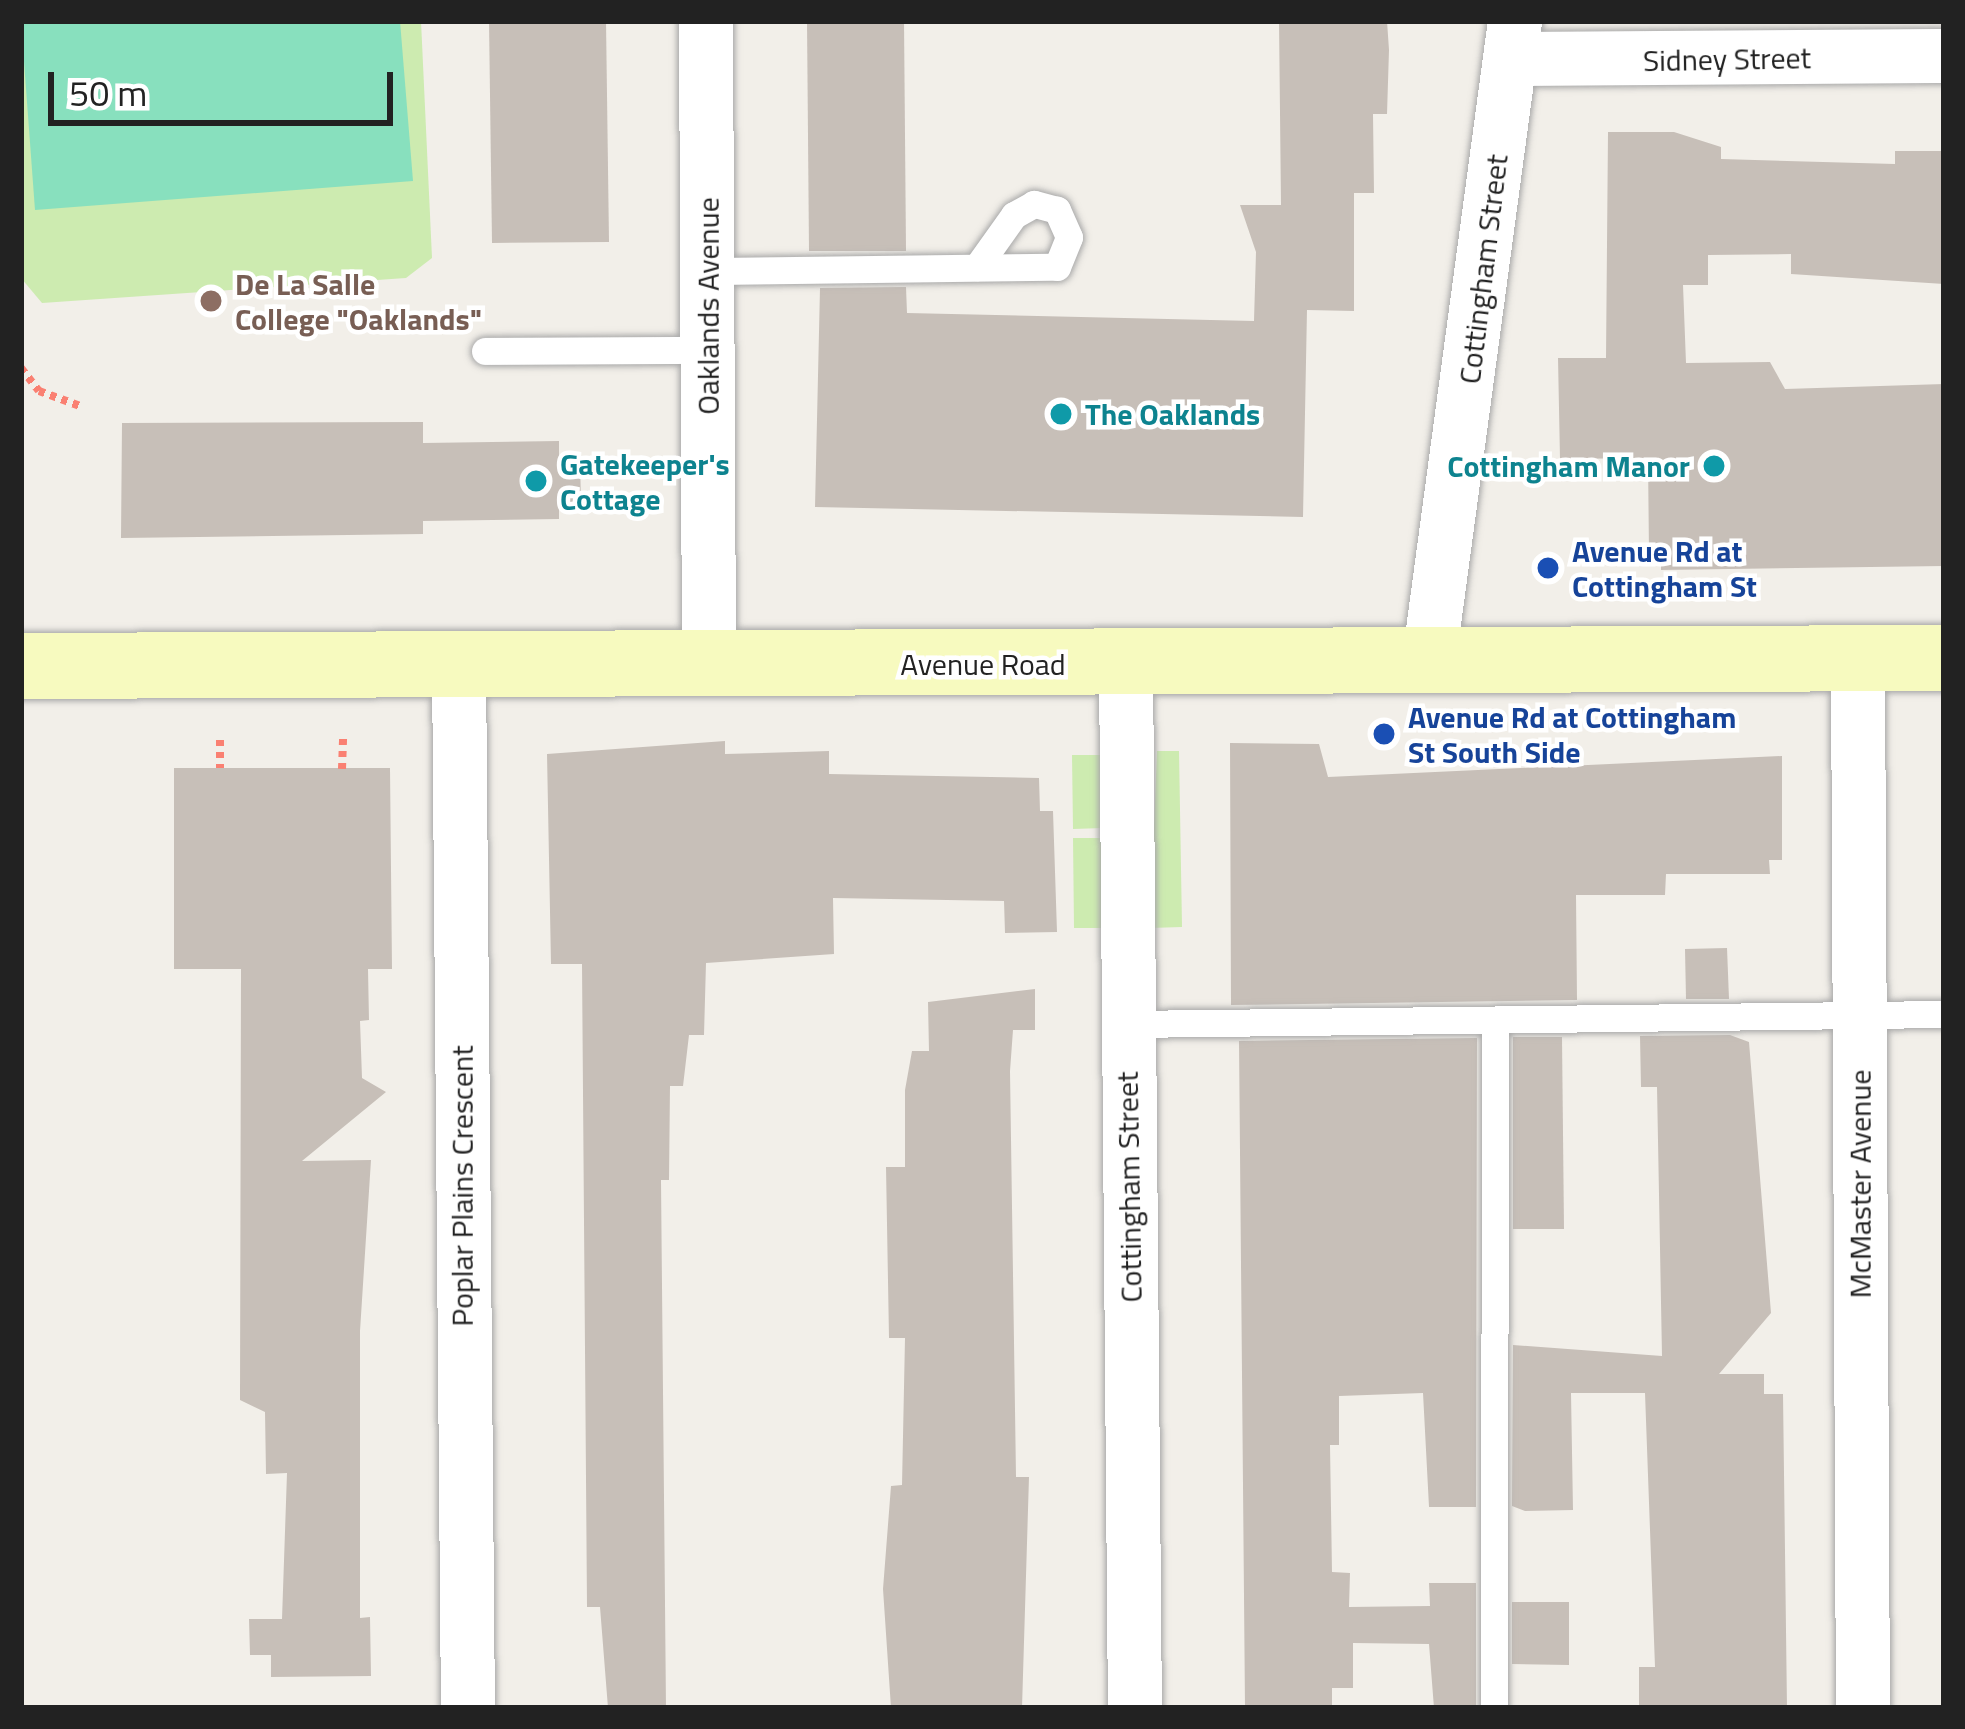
<!DOCTYPE html>
<html>
<head>
<meta charset="utf-8">
<style>
	body { margin:0 }
	#map { position:relative; width:1965px; height:1729px; overflow:hidden; background:#f2efe9; font-family:"Titillium Web",sans-serif }
	div>[style] { position:absolute }
	[style*='--x'] { left:calc(var(--x)*1px); top:calc(var(--y)*1px); width:calc(var(--w)*1px); rotate:calc(var(--a)*1deg) }
	.grass>* { inset:0; background:#cdebb0 }
	.pitch>* { inset:0; background:#88e0be }
	.building>* { inset:0; background:#c7bfb8 }
	.path>* { height:8px; margin-top:-4px; transform-origin:0; background:repeating-linear-gradient(90deg,#fa8072 0 6px,transparent 0 12px) }
	.roads { filter:drop-shadow(0 0 3px #a9a9a9) drop-shadow(0 0 3px #a9a9a9) }
	.lane>* { height:27px; margin:-13.5px; padding:0 13.5px; transform-origin:13.5px; border-radius:13.5px; background:#fff }
	.street>* { height:54px; margin:-27px; padding:0 27px; transform-origin:27px; border-radius:27px; background:#fff }
	.secondary>* { height:66px; margin:-33px; padding:0 33px; transform-origin:33px; border-radius:33px; background:#f7fabf }
	.dots>* { width:33px; height:33px; translate:-50% -50%; box-sizing:border-box; border:6px solid #fff; border-radius:50% }
	span { translate:-50% -50%; white-space:nowrap; text-align:center; line-height:1.15; -webkit-text-stroke:9px #fff; paint-order:stroke }
	.street-label { font-size:30px; color:#222 }
	.education-label { font-size:30px; color:#785e54; font-weight:700 }
	.left { translate:0 -50%; text-align:left }
	.culture-label { font-size:30px; color:#0d838f; font-weight:700 }
	.right { translate:-100% -50%; text-align:right }
	.transit-label { font-size:30px; color:#164399; font-weight:700 }
	.frame { position:absolute; inset:0; border:24px solid #222; pointer-events:none }
	.scale { position:absolute; left:48px; top:72px; width:345px; height:54px; box-sizing:border-box; border:6px solid #222; border-top:0; padding-left:15px; font-size:36px; line-height:42px; white-space:nowrap; color:#222; -webkit-text-stroke:9px #fff; paint-order:stroke }
</style>
</head>
<body>
<div id="map">
	<div class="grass">
		<div style="clip-path:polygon(21px 21px,421px 21px,432px 258px,406px 278px,42px 303px,21px 278px)"></div>
		<div style="clip-path:polygon(1157px 751px,1179px 751px,1182px 927px,1150px 928px)"></div>
		<div style="clip-path:polygon(1072px 755px,1102px 755px,1103px 828px,1073px 829px)"></div>
		<div style="clip-path:polygon(1073px 838px,1104px 838px,1105px 928px,1074px 928px)"></div>
	</div>
	<div class="pitch">
		<div style="clip-path:polygon(21px 21px,400px 21px,413px 181px,35px 210px)"></div>
	</div>
	<div class="building">
		<div style="clip-path:polygon(489px 21px,606px 21px,609px 242px,492px 243px)"></div>
		<div style="clip-path:polygon(807px 21px,904px 21px,906px 251px,809px 251px)"></div>
		<div style="clip-path:polygon(1279px 21px,1387px 21px,1389px 50px,1387px 114px,1373px 114px,1374px 193px,1354px 193px,1354px 311px,1307px 310px,1303px 517px,815px 507px,820px 288px,906px 287px,907px 313px,1254px 321px,1256px 252px,1240px 205px,1281px 205px)"></div>
		<div style="clip-path:polygon(1608px 132px,1674px 132px,1721px 147px,1721px 159px,1895px 164px,1895px 151px,1944px 151px,1944px 284px,1791px 274px,1791px 254px,1708px 255px,1708px 285px,1683px 285px,1686px 363px,1770px 362px,1785px 389px,1944px 384px,1944px 566px,1661px 570px,1661px 554px,1649px 554px,1648px 458px,1560px 459px,1558px 358px,1606px 358px)"></div>
		<div style="clip-path:polygon(423px 422px,423px 443px,559px 441px,559px 457px,580px 457px,581px 505px,559px 505px,559px 519px,423px 521px,423px 534px,121px 538px,122px 423px)"></div>
		<div style="clip-path:polygon(725px 741px,725px 754px,829px 751px,829px 774px,1039px 778px,1040px 811px,1053px 811px,1057px 932px,1005px 933px,1004px 901px,833px 898px,834px 954px,706px 963px,704px 1035px,689px 1035px,683px 1086px,670px 1086px,669px 1180px,661px 1180px,666px 1708px,608px 1708px,600px 1607px,587px 1607px,582px 964px,551px 964px,547px 754px)"></div>
		<div style="clip-path:polygon(1230px 743px,1319px 744px,1328px 777px,1782px 756px,1782px 860px,1769px 860px,1770px 874px,1666px 874px,1665px 895px,1576px 895px,1577px 1000px,1231px 1005px)"></div>
		<div style="clip-path:polygon(174px 768px,390px 768px,392px 969px,368px 969px,369px 1020px,360px 1021px,362px 1078px,386px 1092px,302px 1161px,371px 1160px,360px 1331px,360px 1618px,370px 1617px,371px 1676px,271px 1677px,271px 1655px,250px 1655px,249px 1619px,282px 1619px,287px 1473px,266px 1474px,265px 1412px,240px 1400px,241px 969px,174px 969px)"></div>
		<div style="clip-path:polygon(1727px 948px,1729px 999px,1686px 999px,1685px 949px)"></div>
		<div style="clip-path:polygon(1035px 989px,1035px 1030px,1013px 1030px,1010px 1071px,1016px 1477px,1029px 1477px,1022px 1708px,891px 1708px,883px 1589px,891px 1486px,902px 1485px,905px 1338px,889px 1338px,886px 1167px,905px 1167px,905px 1090px,912px 1051px,929px 1051px,928px 1002px)"></div>
		<div style="clip-path:polygon(1730px 1035px,1749px 1042px,1771px 1313px,1719px 1374px,1764px 1374px,1764px 1394px,1783px 1394px,1787px 1708px,1639px 1708px,1639px 1667px,1655px 1667px,1645px 1393px,1571px 1393px,1573px 1510px,1525px 1511px,1512px 1506px,1513px 1345px,1662px 1356px,1657px 1087px,1641px 1087px,1640px 1036px)"></div>
		<div style="clip-path:polygon(1513px 1037px,1562px 1037px,1564px 1229px,1513px 1229px)"></div>
		<div style="clip-path:polygon(1477px 1038px,1476px 1507px,1429px 1507px,1423px 1393px,1339px 1396px,1339px 1445px,1330px 1445px,1332px 1572px,1350px 1573px,1349px 1607px,1430px 1606px,1429px 1583px,1476px 1583px,1476px 1708px,1434px 1708px,1429px 1644px,1353px 1643px,1353px 1688px,1332px 1688px,1332px 1708px,1245px 1708px,1239px 1041px)"></div>
		<div style="clip-path:polygon(1512px 1602px,1569px 1602px,1569px 1665px,1512px 1664px)"></div>
	</div>
	<div class="path">
		<div style="--x:21;--y:368;--w:29;--a:52"></div>
		<div style="--x:39;--y:391;--w:44;--a:20.1"></div>
		<div style="--x:220;--y:740;--w:28;--a:90"></div>
		<div style="--x:342;--y:769;--w:31;--a:-88"></div>
	</div>
	<div class="roads">
		<div class="lane">
			<div style="--x:709;--y:271;--w:348;--a:-0.7"></div>
			<div style="--x:1057;--y:267;--w:32;--a:-68"></div>
			<div style="--x:1069;--y:237;--w:30;--a:-114"></div>
			<div style="--x:1057;--y:210;--w:24;--a:-165"></div>
			<div style="--x:1034;--y:204;--w:23;--a:151"></div>
			<div style="--x:1014;--y:215;--w:64;--a:125.4"></div>
			<div style="--x:485;--y:351;--w:224;--a:-0.3"></div>
			<div style="--x:1127;--y:1024;--w:817;--a:-0.7"></div>
			<div style="--x:1494;--y:1708;--w:687;--a:-89.92"></div>
		</div>
		<div class="street">
			<div style="--x:706;--y:21;--w:641;--a:89.73"></div>
			<div style="--x:1510;--y:59;--w:434;--a:-0.4"></div>
			<div style="--x:1429;--y:660;--w:645;--a:-82.33"></div>
			<div style="--x:1858;--y:660;--w:1048;--a:89.73"></div>
			<div style="--x:459;--y:663;--w:1045;--a:89.51"></div>
			<div style="--x:1126;--y:665;--w:1043;--a:89.51"></div>
		</div>
		<div class="secondary">
			<div style="--x:21;--y:666;--w:1923;--a:-0.24"></div>
		</div>
	</div>
	<div class="dots">
		<div style="left:211px;top:301px;background:#8d6e63"></div>
		<div style="left:1061px;top:414px;background:#0f9aa8"></div>
		<div style="left:1714px;top:466px;background:#0f9aa8"></div>
		<div style="left:536px;top:481px;background:#0f9aa8"></div>
		<div style="left:1548px;top:568px;background:#1a4fb4"></div>
		<div style="left:1384px;top:734px;background:#1a4fb4"></div>
	</div>
	<div class="street-label">
		<span style="left:1727px;top:59px;rotate:-1deg">Sidney Street</span>
		<span style="left:1483px;top:269px;rotate:-83deg">Cottingham Street</span>
		<span style="left:708px;top:306px;rotate:-90deg">Oaklands Avenue</span>
		<span style="left:983px;top:664px">Avenue Road</span>
		<span style="left:1860px;top:1184px;rotate:-90deg">McMaster Avenue</span>
		<span style="left:462px;top:1186px;rotate:-90deg">Poplar Plains Crescent</span>
		<span style="left:1129px;top:1187px;rotate:-91deg">Cottingham Street</span>
	</div>
	<div class="education-label">
		<span class="left" style="left:235px;top:301px">De La Salle<br>College "Oaklands"</span>
	</div>
	<div class="culture-label">
		<span class="left" style="left:1085px;top:414px">The Oaklands</span>
		<span class="left" style="left:560px;top:481px">Gatekeeper's<br>Cottage</span>
		<span class="right" style="left:1690px;top:466px">Cottingham Manor</span>
	</div>
	<div class="transit-label">
		<span class="left" style="left:1572px;top:568px">Avenue Rd at<br>Cottingham St</span>
		<span class="left" style="left:1408px;top:734px">Avenue Rd at Cottingham<br>St South Side</span>
	</div>
	<div class="frame"></div>
	<div class="scale">50 m</div>
</div>
</body>
</html>
